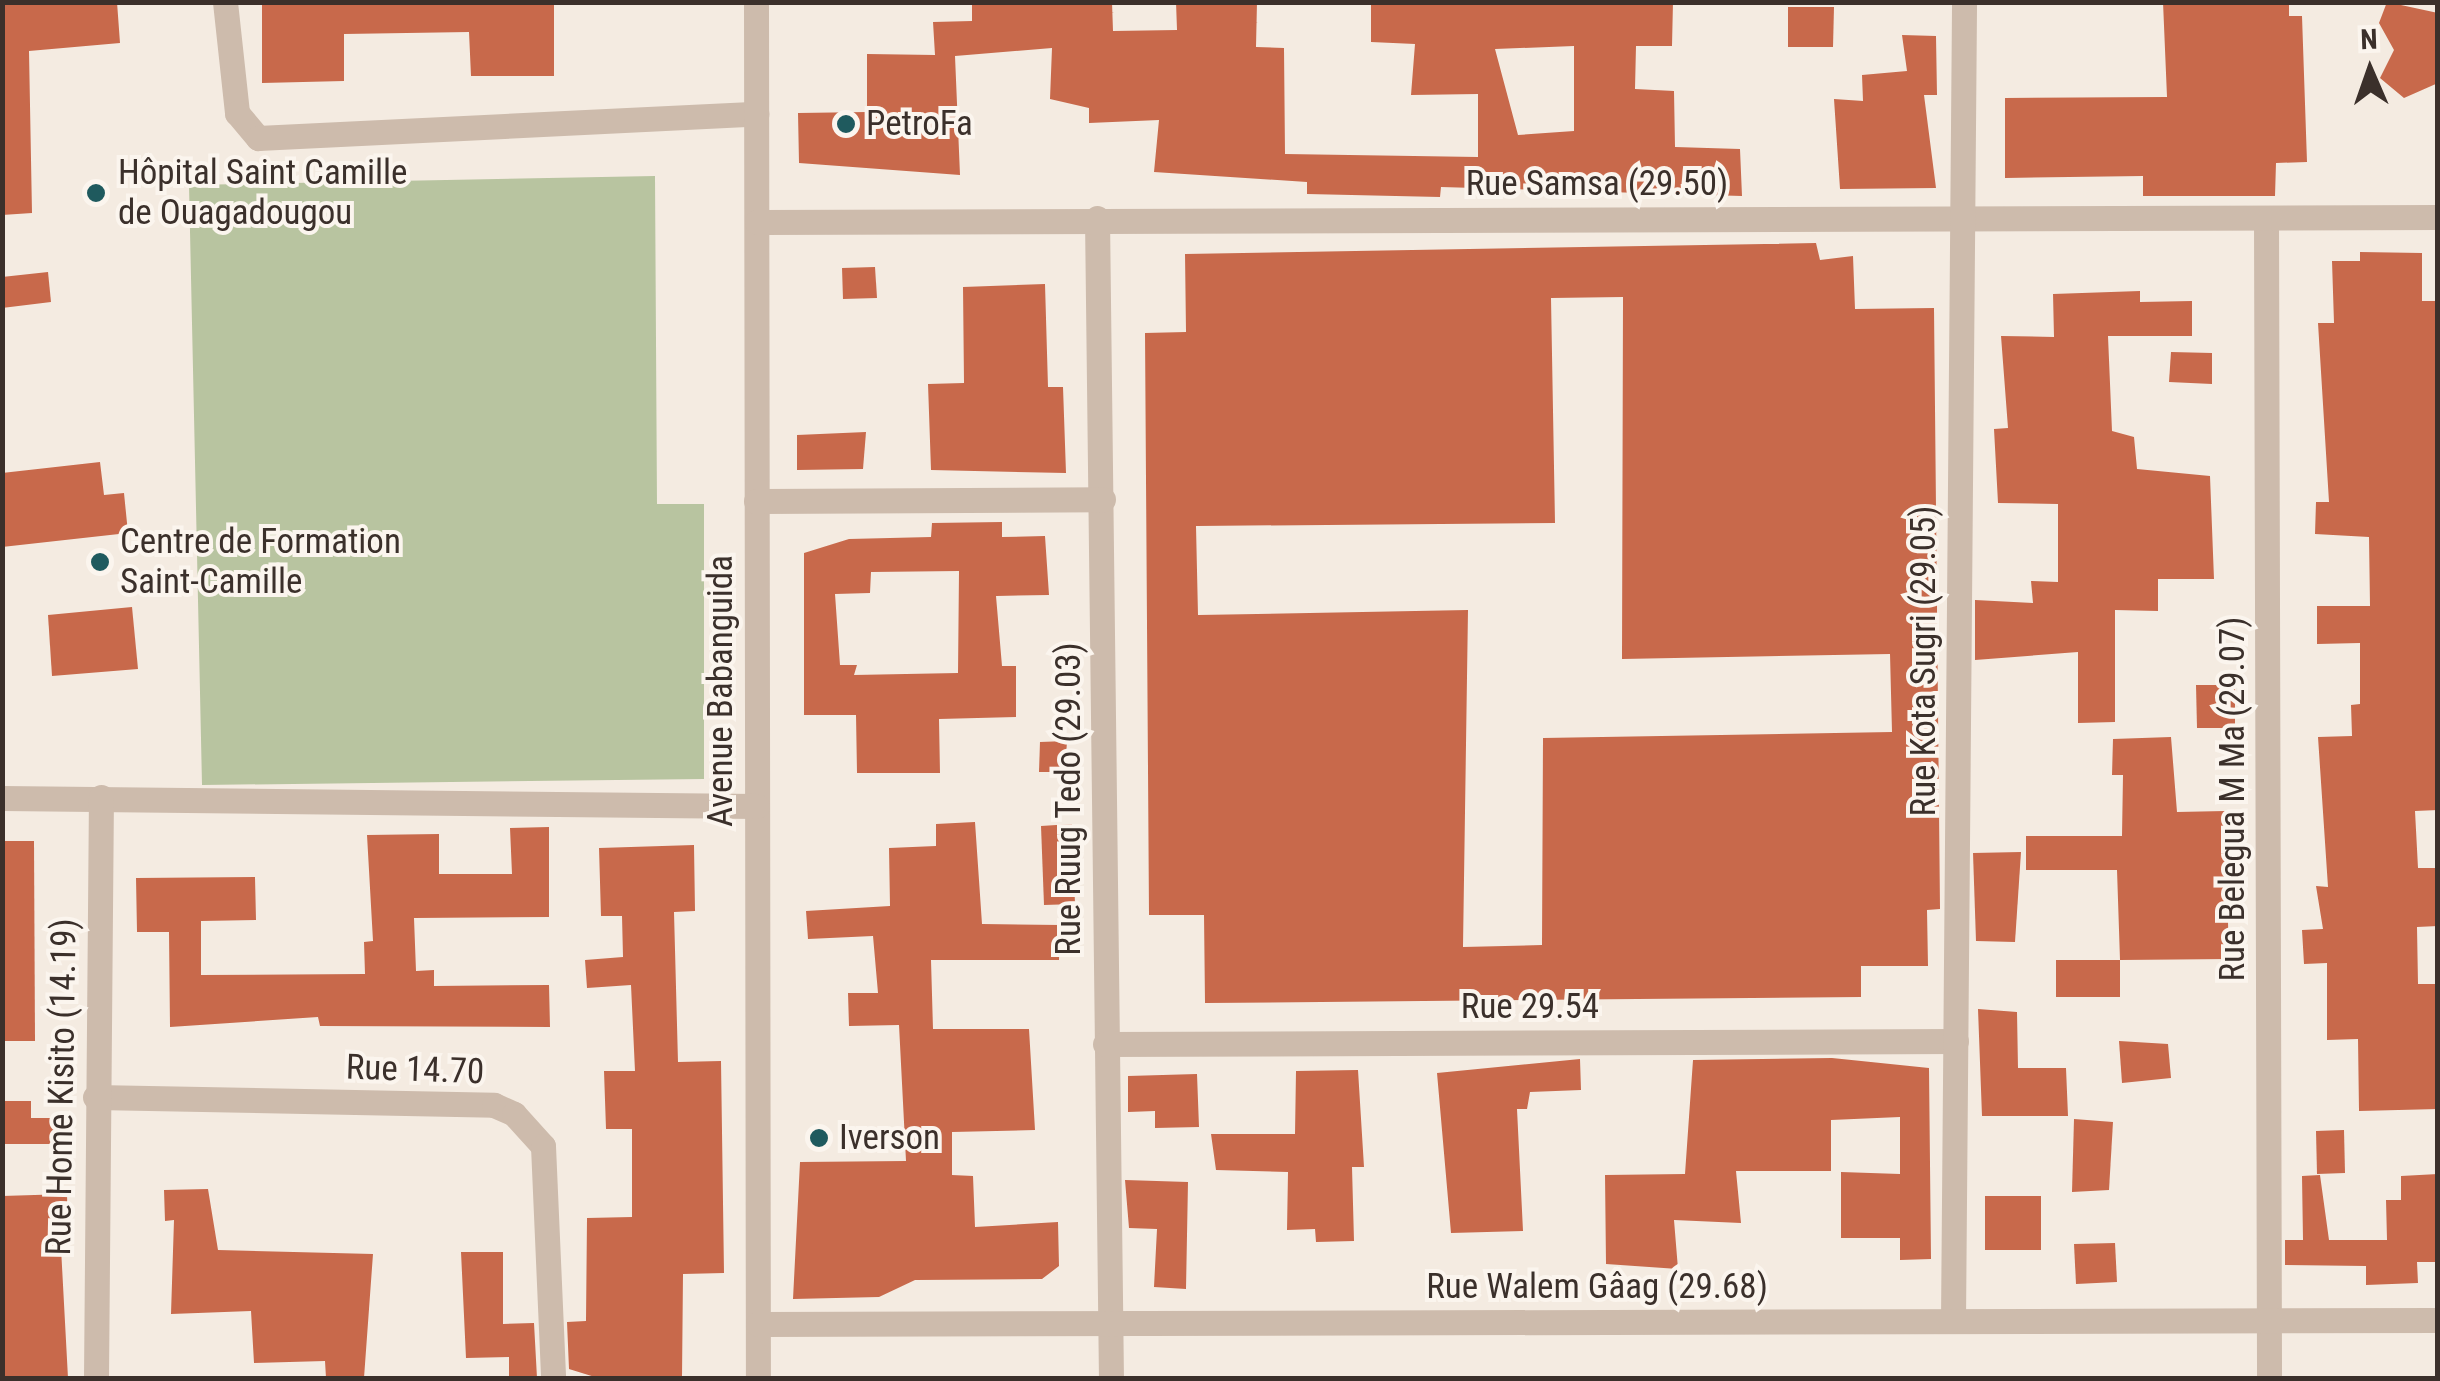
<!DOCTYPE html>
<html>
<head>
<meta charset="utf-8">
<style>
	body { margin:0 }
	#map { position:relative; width:2440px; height:1381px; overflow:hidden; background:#f4ebe1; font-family:"Roboto Condensed",sans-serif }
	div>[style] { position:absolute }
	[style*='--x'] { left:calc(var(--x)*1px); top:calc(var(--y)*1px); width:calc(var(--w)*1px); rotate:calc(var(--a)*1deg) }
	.green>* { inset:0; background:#b8c4a0 }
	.building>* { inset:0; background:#c8694b }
	.minor>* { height:25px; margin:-12.5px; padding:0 12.5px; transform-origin:12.5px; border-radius:12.5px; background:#cdbbac }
	.dots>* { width:28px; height:28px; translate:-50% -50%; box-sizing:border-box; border:5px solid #fbf5ee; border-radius:50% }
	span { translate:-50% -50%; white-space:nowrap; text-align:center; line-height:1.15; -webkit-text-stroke:8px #fbf5ee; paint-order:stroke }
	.poi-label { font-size:35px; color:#3b302b }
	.left { translate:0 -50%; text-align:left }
	.street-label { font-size:35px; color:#3b302b }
	.frame { position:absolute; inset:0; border:5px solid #3b302b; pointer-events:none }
	.north { position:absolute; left:2320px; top:20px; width:100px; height:100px; -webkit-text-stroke:8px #fbf5ee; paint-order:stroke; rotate:358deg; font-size:28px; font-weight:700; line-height:40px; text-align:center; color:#3b302b }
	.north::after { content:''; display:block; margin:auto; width:35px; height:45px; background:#3b302b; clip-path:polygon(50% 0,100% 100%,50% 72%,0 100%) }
</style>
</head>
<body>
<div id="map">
	<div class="green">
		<div style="clip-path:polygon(655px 176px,657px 504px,704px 504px,704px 779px,202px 785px,189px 185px)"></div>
	</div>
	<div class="building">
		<div style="clip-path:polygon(2px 2px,117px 2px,120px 43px,29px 51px,32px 213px,2px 215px)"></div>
		<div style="clip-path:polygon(262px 2px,554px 2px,554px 76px,471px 76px,469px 32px,344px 34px,344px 81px,262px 83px)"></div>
		<div style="clip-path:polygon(evenodd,972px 2px,1112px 2px,1113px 31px,1177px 30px,1176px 2px,1257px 2px,1256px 47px,1284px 48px,1285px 154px,1478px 157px,1478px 94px,1411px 95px,1415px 44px,1371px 42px,1371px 2px,1673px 2px,1672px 46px,1636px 46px,1635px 89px,1674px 91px,1675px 147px,1740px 149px,1742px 196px,1441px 187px,1440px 197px,1307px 194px,1307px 182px,1154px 172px,1159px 120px,1089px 123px,1089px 108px,1050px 99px,1052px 48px,955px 56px,960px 175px,799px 163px,798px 113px,867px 112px,867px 54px,935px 55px,933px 22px,972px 21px,972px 2px,1574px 46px,1574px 131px,1518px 135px,1495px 49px,1574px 46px)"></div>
		<div style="clip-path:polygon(2163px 2px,2289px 2px,2289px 16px,2302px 16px,2307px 162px,2276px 163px,2275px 196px,2143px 196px,2143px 176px,2005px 178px,2005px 98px,2167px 97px)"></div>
		<div style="clip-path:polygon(2387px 2px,2438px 13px,2438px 83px,2404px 98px,2380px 78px,2394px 50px,2379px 23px)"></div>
		<div style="clip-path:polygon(1788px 7px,1834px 7px,1833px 47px,1788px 47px)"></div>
		<div style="clip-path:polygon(1902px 35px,1936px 36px,1937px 95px,1924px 95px,1936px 188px,1840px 189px,1834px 99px,1863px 101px,1862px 75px,1907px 71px)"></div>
		<div style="clip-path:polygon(evenodd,1816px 243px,1820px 260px,1853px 256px,1855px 309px,1934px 308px,1940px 909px,1927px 910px,1928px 966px,1861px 966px,1861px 997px,1205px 1003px,1204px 915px,1149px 915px,1145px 333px,1186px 332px,1185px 254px,1816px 243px,1623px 297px,1622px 659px,1890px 654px,1892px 732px,1543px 738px,1542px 945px,1463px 947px,1468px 610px,1198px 615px,1196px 526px,1555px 523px,1551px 298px,1623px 297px)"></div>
		<div style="clip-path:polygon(2360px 252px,2422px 253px,2422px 301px,2438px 301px,2438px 810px,2415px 811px,2418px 868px,2438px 868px,2438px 926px,2417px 927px,2418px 984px,2438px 984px,2438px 1109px,2359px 1111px,2358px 1039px,2327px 1040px,2327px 963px,2304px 964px,2302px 930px,2323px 929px,2316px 886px,2328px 887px,2318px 737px,2352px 736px,2351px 705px,2360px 704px,2360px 643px,2317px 644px,2317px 606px,2370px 606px,2369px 537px,2315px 534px,2316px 502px,2329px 502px,2318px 323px,2334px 323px,2332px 261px,2360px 261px)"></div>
		<div style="clip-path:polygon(875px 267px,877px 298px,843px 299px,842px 268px)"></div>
		<div style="clip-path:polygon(48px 272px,51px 302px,2px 308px,2px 277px)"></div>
		<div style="clip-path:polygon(1045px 284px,1048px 387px,1063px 387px,1066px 473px,931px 470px,928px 384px,964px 383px,963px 287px)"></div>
		<div style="clip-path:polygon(2140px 291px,2140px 302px,2192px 301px,2192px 336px,2108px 336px,2112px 431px,2134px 437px,2137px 469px,2210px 476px,2214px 579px,2158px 579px,2158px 611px,2115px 610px,2115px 722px,2078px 723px,2078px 652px,1975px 660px,1975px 600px,2033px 603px,2031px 581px,2058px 582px,2058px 504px,1998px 503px,1994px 429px,2008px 428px,2001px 336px,2054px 337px,2053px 294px)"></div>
		<div style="clip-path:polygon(2171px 352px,2212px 353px,2212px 384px,2169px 382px)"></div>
		<div style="clip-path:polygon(866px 432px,863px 469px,797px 470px,797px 435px)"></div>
		<div style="clip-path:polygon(100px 462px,104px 495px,124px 493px,128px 533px,2px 547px,2px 473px)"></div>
		<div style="clip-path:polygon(evenodd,1002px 522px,1002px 537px,1045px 536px,1049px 595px,996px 596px,1002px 666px,1016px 666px,1016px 717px,939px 719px,940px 773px,857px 773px,856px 715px,804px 715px,804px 553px,849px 539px,931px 537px,932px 523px,1002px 522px,959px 571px,958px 673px,854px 675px,857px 665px,840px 665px,835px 594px,870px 593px,871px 572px,959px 571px)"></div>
		<div style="clip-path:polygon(132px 607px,138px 669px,52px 676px,48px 615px)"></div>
		<div style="clip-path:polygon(2196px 685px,2235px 685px,2235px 728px,2197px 728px)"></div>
		<div style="clip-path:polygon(2171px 737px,2177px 812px,2225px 811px,2229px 959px,2120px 960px,2117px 870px,2026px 870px,2026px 836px,2122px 836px,2123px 775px,2112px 775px,2113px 739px)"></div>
		<div style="clip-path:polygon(1067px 741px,1065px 772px,1039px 772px,1040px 742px)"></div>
		<div style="clip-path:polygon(975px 822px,982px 924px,1060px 925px,1059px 960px,931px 960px,933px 1029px,1029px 1029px,1035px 1130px,952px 1132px,952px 1175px,973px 1176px,975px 1227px,1058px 1222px,1059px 1266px,1042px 1279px,915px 1280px,879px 1297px,793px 1299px,800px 1162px,906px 1161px,899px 1025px,849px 1026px,848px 993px,878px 993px,873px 936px,808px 939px,806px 911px,890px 906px,889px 848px,936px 846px,936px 824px)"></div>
		<div style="clip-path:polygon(1072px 824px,1075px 904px,1044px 905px,1041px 826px)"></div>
		<div style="clip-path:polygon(549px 827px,549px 917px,414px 918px,416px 971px,434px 970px,434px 986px,549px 985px,550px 1027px,320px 1026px,318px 1017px,170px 1027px,169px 932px,137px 932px,136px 878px,255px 877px,256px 920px,201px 921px,201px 975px,365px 974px,364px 942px,373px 941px,367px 835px,439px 834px,439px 874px,512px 874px,510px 828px)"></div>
		<div style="clip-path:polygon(2px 841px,34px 841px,35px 1041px,2px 1041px)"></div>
		<div style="clip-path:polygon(694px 845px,695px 911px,674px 912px,678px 1062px,721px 1061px,724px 1273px,683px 1274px,682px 1378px,598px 1378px,569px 1369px,567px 1322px,586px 1321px,587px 1218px,632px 1217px,632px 1129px,606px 1129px,604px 1071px,635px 1071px,631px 985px,587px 988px,585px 960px,623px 957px,622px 916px,601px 916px,599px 848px)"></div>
		<div style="clip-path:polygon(2021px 852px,2015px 942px,1976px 941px,1973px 853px)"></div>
		<div style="clip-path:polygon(2056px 960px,2120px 960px,2120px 997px,2056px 997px)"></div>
		<div style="clip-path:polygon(1978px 1009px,2017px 1012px,2018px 1068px,2066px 1068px,2068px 1116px,1982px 1116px)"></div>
		<div style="clip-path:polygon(2119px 1041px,2168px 1044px,2171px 1078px,2122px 1083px)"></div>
		<div style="clip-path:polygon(1832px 1058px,1929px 1068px,1931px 1259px,1900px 1260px,1900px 1238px,1841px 1238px,1841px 1172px,1900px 1174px,1900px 1117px,1831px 1120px,1831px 1171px,1736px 1171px,1741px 1223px,1674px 1220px,1678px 1269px,1606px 1264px,1605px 1175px,1685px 1174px,1693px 1060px)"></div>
		<div style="clip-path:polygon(1580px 1059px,1581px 1090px,1530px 1092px,1527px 1109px,1517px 1109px,1523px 1231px,1451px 1233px,1437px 1073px)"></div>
		<div style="clip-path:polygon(1358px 1070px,1364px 1167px,1352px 1167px,1354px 1241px,1316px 1242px,1315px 1229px,1287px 1230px,1288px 1172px,1216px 1170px,1211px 1134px,1295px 1134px,1296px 1071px)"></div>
		<div style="clip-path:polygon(1197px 1074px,1199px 1127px,1155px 1128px,1155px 1111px,1128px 1112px,1128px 1076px)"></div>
		<div style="clip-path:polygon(2px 1101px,31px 1101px,31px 1118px,60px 1118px,60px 1144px,2px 1144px)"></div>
		<div style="clip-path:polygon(2074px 1119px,2113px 1122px,2109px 1190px,2072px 1192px)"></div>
		<div style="clip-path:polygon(2344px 1130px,2345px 1173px,2317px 1174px,2316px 1131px)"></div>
		<div style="clip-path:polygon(2438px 1174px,2438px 1262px,2417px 1262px,2418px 1283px,2366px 1285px,2366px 1266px,2285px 1265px,2285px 1240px,2303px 1240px,2302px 1176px,2320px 1175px,2329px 1240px,2387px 1240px,2386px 1200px,2401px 1200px,2401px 1176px)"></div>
		<div style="clip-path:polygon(1125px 1180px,1188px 1182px,1186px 1289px,1154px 1287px,1157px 1229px,1129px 1228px)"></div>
		<div style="clip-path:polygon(208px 1189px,218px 1250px,373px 1254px,364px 1378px,326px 1378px,325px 1361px,254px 1363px,251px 1311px,171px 1314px,174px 1220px,165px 1221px,164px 1190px)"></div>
		<div style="clip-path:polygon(67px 1194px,68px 1229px,60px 1229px,68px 1378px,2px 1378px,2px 1196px)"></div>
		<div style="clip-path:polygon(1985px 1196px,2041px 1196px,2041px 1250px,1985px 1250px)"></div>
		<div style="clip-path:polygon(2115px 1243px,2117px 1282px,2076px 1284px,2074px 1244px)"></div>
		<div style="clip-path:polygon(461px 1252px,503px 1252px,503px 1324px,534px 1323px,537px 1378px,509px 1378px,509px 1357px,466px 1358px)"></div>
	</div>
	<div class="minor">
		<div style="--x:225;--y:2;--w:112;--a:83.8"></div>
		<div style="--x:237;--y:113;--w:33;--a:50"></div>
		<div style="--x:258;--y:138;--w:499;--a:-2.8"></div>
		<div style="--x:756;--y:2;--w:1376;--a:89.92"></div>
		<div style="--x:1097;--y:218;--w:1160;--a:89.31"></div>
		<div style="--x:2266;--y:219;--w:1159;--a:89.85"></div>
		<div style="--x:757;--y:222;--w:1681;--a:-0.17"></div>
		<div style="--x:756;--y:501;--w:347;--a:-0.3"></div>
		<div style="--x:2;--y:798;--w:755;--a:0.61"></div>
		<div style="--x:1105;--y:1044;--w:851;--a:-0.2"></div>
		<div style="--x:95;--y:1097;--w:399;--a:1.1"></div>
		<div style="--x:494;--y:1105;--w:22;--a:24"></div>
		<div style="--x:514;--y:1114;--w:43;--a:47.8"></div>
		<div style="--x:543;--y:1146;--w:232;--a:87.5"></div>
		<div style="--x:1953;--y:1321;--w:1319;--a:-89.52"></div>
		<div style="--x:758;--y:1324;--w:1680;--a:-0.14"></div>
		<div style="--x:96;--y:1378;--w:581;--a:-89.51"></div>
	</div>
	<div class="dots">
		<div style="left:846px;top:124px;background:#1f5a5e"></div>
		<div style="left:96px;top:193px;background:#1f5a5e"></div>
		<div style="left:100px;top:562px;background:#1f5a5e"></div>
		<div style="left:819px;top:1138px;background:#1f5a5e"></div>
	</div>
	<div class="poi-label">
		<span class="left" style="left:866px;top:124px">PetroFa</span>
		<span class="left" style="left:118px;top:193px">Hôpital Saint Camille<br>de Ouagadougou</span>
		<span class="left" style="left:120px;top:562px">Centre de Formation<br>Saint-Camille</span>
		<span class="left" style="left:839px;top:1138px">Iverson</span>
	</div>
	<div class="street-label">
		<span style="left:1597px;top:184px">Rue Samsa (29.50)</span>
		<span style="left:1924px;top:661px;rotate:-90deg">Rue Kota Sugri (29.05)</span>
		<span style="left:721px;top:691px;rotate:-90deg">Avenue Babanguida</span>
		<span style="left:1069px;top:799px;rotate:-90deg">Rue Ruug Tedo (29.03)</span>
		<span style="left:2233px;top:799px;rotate:-90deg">Rue Belegua M Ma (29.07)</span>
		<span style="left:1530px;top:1007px">Rue 29.54</span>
		<span style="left:415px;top:1070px;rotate:2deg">Rue 14.70</span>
		<span style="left:62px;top:1087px;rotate:-89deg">Rue Home Kisito (14.19)</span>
		<span style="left:1597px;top:1287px">Rue Walem Gâag (29.68)</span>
	</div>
	<div class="frame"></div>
	<div class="north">N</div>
</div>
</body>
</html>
